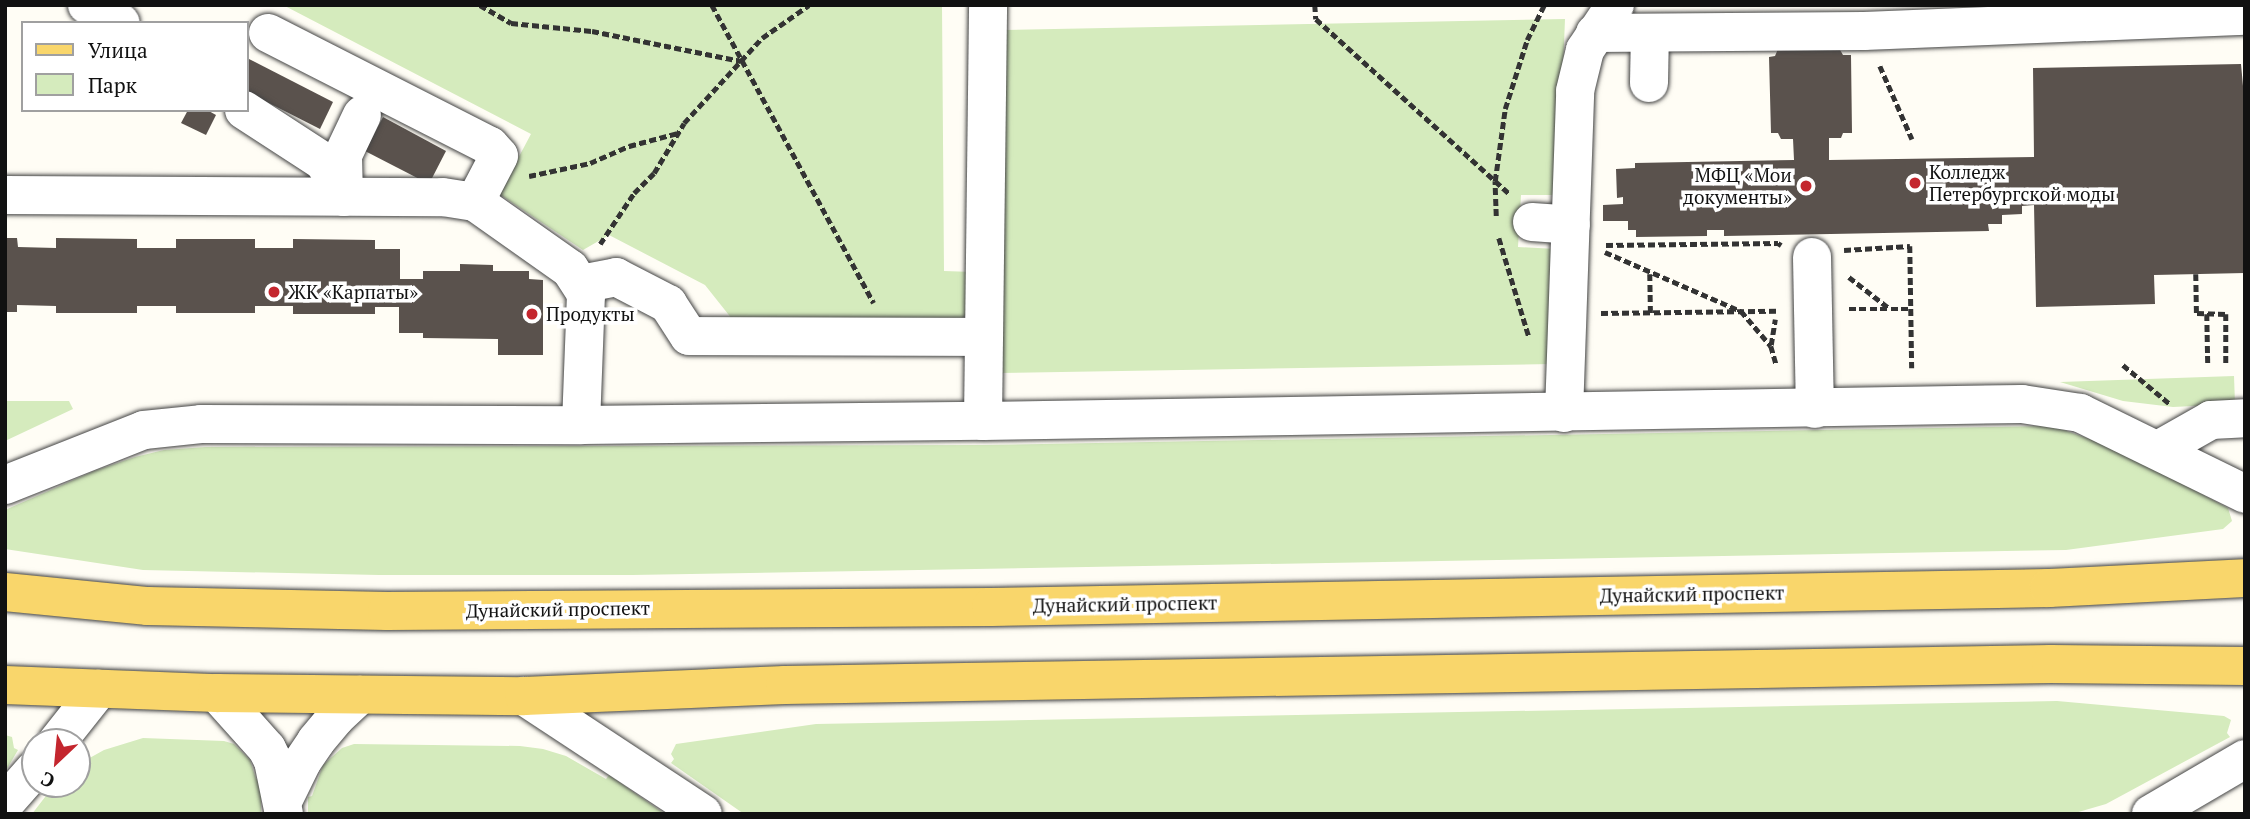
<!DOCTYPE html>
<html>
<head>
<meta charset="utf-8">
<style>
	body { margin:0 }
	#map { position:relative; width:2250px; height:819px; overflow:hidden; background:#fffdf5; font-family:"PT Serif",serif }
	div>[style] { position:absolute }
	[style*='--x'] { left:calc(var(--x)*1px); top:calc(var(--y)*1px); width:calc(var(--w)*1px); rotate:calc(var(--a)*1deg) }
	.green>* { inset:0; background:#d5ebbd }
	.building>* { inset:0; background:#5a524d }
	.path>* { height:4.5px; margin-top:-2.25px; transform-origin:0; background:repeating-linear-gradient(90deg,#333 0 7px,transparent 0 10.5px) }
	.roads { filter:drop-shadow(0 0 2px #444) drop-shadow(0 0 2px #444) }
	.minor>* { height:38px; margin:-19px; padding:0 19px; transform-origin:19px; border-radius:19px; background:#fff }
	.major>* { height:38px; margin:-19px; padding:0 19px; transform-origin:19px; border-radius:19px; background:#f9d66b }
	.dots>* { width:19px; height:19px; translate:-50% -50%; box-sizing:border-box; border:4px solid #fff; border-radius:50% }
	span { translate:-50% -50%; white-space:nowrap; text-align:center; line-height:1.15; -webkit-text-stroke:7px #fff; paint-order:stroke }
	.poi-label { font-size:19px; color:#111 }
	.left { translate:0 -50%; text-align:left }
	.right { translate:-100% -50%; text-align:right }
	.street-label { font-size:19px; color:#111 }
	.frame { position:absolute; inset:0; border:7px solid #111; pointer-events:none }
	.legend { position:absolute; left:21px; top:21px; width:228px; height:91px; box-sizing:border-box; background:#fff; border:2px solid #a0a0a0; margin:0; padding:9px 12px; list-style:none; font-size:21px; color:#111 }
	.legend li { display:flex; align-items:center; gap:14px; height:35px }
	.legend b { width:35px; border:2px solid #a0a0a0 }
	.north { position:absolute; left:21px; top:728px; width:70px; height:70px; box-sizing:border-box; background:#fff; border:2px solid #a0a0a0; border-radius:50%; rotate:206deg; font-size:19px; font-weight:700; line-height:28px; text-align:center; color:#111 }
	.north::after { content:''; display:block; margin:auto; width:24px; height:32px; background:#c4262e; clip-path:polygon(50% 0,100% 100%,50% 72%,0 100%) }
</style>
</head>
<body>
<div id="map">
	<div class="green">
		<div style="clip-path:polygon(283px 5px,942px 5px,944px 271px,973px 272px,974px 300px,963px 318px,732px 319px,705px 285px,609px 235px,583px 250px,499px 194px,531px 134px)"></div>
		<div style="clip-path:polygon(1565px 19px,1558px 195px,1521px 195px,1518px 247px,1556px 249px,1551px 364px,998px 373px,1004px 30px)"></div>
		<div style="clip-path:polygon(2234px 376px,2235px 404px,2173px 407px,2123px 401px,2060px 382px)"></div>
		<div style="clip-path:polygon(5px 401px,69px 401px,73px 409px,5px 441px)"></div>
		<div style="clip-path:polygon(2052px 426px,2113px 447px,2228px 508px,2232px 521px,2223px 529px,2066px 550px,632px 575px,379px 575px,143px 570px,5px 549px,5px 510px,94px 471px,135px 457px,164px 450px,206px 447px,983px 445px)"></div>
		<div style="clip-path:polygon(2057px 701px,2224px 716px,2231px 720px,2227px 733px,2230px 737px,2106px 804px,2075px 813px,1989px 814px,744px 814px,671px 763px,674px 759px,671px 754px,676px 744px,816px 724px)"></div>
		<div style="clip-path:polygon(5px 735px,12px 737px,14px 748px,18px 750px,5px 772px)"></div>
		<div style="clip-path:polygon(143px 738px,224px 741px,234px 744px,250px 760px,256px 779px,261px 780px,261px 814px,32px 814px,55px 784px,77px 784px,77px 766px,86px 760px,104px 750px)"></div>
		<div style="clip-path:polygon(354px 744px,520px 746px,543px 749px,566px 756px,606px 779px,609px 775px,665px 814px,308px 814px,308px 797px,312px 796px,323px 765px,342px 748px)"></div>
	</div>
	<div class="building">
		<div style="clip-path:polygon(1839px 48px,1843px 55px,1851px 55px,1852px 133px,1843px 133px,1841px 138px,1829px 138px,1829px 160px,2034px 157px,2033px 68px,2241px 64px,2245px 108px,2245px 273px,2154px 275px,2155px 304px,2036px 307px,2034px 205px,2022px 206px,2022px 214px,2002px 215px,2002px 224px,1988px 224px,1989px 231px,1724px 236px,1724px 230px,1707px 230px,1707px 236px,1636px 237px,1636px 230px,1628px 230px,1628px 221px,1603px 221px,1603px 205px,1623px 204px,1623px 197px,1617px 198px,1616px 169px,1635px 168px,1635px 163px,1794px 160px,1793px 139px,1781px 139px,1778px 133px,1771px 133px,1769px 57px,1775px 56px,1778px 49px)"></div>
		<div style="clip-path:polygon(249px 59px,333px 102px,320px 129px,247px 92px)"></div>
		<div style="clip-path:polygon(188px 110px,207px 110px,216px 115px,206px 135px,181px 123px)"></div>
		<div style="clip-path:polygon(383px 117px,446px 151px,429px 184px,365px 151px)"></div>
		<div style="clip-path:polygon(5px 238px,17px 238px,18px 247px,56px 248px,56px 238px,137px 239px,137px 248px,176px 248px,176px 239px,255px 239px,255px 248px,293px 248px,293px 239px,375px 240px,375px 249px,400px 249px,400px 279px,423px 279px,423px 271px,460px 271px,460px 264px,493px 265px,493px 271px,529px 271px,529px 279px,543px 280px,543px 355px,498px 355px,498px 339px,423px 338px,423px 333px,399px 333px,399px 307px,375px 307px,375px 314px,293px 314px,293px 306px,255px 306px,255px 313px,176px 313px,176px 306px,137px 306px,137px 313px,56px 313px,56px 306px,17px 305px,17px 312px,5px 312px)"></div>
	</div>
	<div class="path">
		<div style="--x:480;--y:5;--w:36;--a:30"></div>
		<div style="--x:511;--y:23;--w:81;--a:5.6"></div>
		<div style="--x:592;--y:31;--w:152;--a:11.4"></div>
		<div style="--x:712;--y:5;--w:339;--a:61.5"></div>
		<div style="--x:1315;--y:5;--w:14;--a:86"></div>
		<div style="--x:1316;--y:19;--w:261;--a:42.1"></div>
		<div style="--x:1880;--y:66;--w:80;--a:66.3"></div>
		<div style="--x:529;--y:176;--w:62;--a:-12"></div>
		<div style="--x:590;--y:163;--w:43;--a:-23.6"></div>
		<div style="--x:629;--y:146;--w:51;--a:-14.9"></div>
		<div style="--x:1496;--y:216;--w:35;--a:-92"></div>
		<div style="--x:1495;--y:181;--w:73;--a:-82.1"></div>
		<div style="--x:1505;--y:109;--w:72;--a:-72.3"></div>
		<div style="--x:1527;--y:40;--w:39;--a:-64"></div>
		<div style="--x:1499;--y:238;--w:103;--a:73.1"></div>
		<div style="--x:600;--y:244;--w:61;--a:-56.3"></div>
		<div style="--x:634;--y:193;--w:28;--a:-45"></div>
		<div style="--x:654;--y:173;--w:58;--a:-59"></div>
		<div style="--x:684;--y:123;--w:115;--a:-47.5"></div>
		<div style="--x:762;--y:38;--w:57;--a:-35.1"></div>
		<div style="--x:1606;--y:245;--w:172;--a:-0.7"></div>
		<div style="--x:1778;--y:243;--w:4;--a:34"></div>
		<div style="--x:1844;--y:250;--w:66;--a:-3.5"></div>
		<div style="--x:1910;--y:246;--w:122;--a:89.1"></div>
		<div style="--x:1605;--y:252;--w:148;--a:23.5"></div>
		<div style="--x:1741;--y:311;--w:46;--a:49.4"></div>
		<div style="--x:1771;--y:346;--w:18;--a:74"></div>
		<div style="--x:1650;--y:274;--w:39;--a:89"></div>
		<div style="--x:2196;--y:274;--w:39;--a:89"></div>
		<div style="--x:2197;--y:313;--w:29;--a:2"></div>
		<div style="--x:2226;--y:314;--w:49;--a:90"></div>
		<div style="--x:1849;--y:277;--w:51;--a:37.8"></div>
		<div style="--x:1849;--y:309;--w:62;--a:0"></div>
		<div style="--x:1601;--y:313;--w:176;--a:-0.7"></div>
		<div style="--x:2207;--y:314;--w:50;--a:88.9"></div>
		<div style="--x:1771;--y:345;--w:26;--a:-81"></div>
		<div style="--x:2123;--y:365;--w:61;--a:39.7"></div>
	</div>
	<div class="roads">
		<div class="minor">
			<div style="--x:87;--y:5;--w:38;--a:28"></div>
			<div style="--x:268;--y:33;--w:249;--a:27"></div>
			<div style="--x:490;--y:146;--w:13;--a:48"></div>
			<div style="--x:499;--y:156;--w:52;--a:117.6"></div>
			<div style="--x:1595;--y:33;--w:269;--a:-0.4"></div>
			<div style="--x:1864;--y:31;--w:381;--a:-2.3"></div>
			<div style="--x:1649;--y:83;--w:50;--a:-88.9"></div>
			<div style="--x:244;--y:110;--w:95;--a:33"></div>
			<div style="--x:324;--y:162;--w:40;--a:60.3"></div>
			<div style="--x:5;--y:195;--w:438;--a:0.3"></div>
			<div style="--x:443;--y:197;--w:32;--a:9"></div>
			<div style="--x:475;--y:202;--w:116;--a:35.2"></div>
			<div style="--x:570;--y:269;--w:30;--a:57"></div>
			<div style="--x:586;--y:294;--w:131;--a:92.2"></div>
			<div style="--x:344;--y:197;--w:42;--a:-91.4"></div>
			<div style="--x:343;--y:155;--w:44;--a:-64.6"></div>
			<div style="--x:1532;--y:222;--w:39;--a:4"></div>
			<div style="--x:1812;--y:257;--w:152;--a:88.9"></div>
			<div style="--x:581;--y:284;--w:36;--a:-11"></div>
			<div style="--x:616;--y:277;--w:59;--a:27.4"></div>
			<div style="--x:668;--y:304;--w:38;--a:57"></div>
			<div style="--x:689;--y:336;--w:295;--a:0.2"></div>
			<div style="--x:1564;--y:413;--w:322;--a:-88"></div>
			<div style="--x:1575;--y:91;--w:42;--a:-76.3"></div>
			<div style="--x:1585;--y:50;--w:54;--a:-56.3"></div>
			<div style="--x:983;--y:421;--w:416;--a:-89.3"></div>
			<div style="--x:2158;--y:450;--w:61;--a:-29.5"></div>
			<div style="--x:2211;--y:420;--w:34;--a:-3"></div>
			<div style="--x:5;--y:485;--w:149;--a:-21.6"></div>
			<div style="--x:144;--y:430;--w:57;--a:-6"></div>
			<div style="--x:201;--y:424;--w:380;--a:0.2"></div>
			<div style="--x:581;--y:425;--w:402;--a:-0.6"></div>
			<div style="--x:983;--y:421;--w:1039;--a:-0.94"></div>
			<div style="--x:2022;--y:404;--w:59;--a:8.8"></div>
			<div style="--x:2080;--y:413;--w:184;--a:26.1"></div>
			<div style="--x:217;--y:693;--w:75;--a:48.2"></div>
			<div style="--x:267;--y:749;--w:13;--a:63"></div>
			<div style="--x:273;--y:761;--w:54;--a:78.3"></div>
			<div style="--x:524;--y:696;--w:214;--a:33.4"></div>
			<div style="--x:57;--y:742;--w:68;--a:-51.6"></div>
			<div style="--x:283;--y:801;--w:43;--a:-64"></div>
			<div style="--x:302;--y:762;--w:25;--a:-56"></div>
			<div style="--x:316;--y:741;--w:30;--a:-50"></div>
			<div style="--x:335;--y:718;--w:34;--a:-43"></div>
			<div style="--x:5;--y:803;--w:45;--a:-48.6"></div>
			<div style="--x:2151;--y:814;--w:109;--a:-30.3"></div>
		</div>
		<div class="major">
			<div style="--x:5;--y:592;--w:144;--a:5.6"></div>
			<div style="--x:148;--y:606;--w:239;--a:1.2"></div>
			<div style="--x:387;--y:611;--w:604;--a:-0.38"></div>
			<div style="--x:991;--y:607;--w:1058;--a:-1.03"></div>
			<div style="--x:2049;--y:588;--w:196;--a:-2.9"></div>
			<div style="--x:5;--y:685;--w:212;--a:2.2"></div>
			<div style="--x:217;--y:693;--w:307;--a:0.6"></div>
			<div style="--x:524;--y:696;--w:261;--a:-2.4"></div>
			<div style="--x:785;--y:685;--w:1266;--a:-0.95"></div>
			<div style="--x:2051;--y:664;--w:194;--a:0.6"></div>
		</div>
	</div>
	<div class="dots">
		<div style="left:1915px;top:183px;background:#c4262e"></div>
		<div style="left:1806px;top:186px;background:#c4262e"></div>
		<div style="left:274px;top:292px;background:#c4262e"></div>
		<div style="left:532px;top:314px;background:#c4262e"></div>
	</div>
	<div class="poi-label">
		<span class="left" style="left:1929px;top:183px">Колледж<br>Петербургской моды</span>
		<span class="right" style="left:1792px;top:186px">МФЦ «Мои<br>документы»</span>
		<span class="left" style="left:288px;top:292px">ЖК «Карпаты»</span>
		<span class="left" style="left:546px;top:314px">Продукты</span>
	</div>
	<div class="street-label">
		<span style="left:1692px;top:594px;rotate:-1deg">Дунайский проспект</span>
		<span style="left:1125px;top:604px;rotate:-1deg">Дунайский проспект</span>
		<span style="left:558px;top:609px;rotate:-1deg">Дунайский проспект</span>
	</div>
	<div class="frame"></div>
	<ul class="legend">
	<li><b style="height:9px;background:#f9d66b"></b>Улица</li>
	<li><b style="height:19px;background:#d5ebbd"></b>Парк</li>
	</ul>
	<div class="north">С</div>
</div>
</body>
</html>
